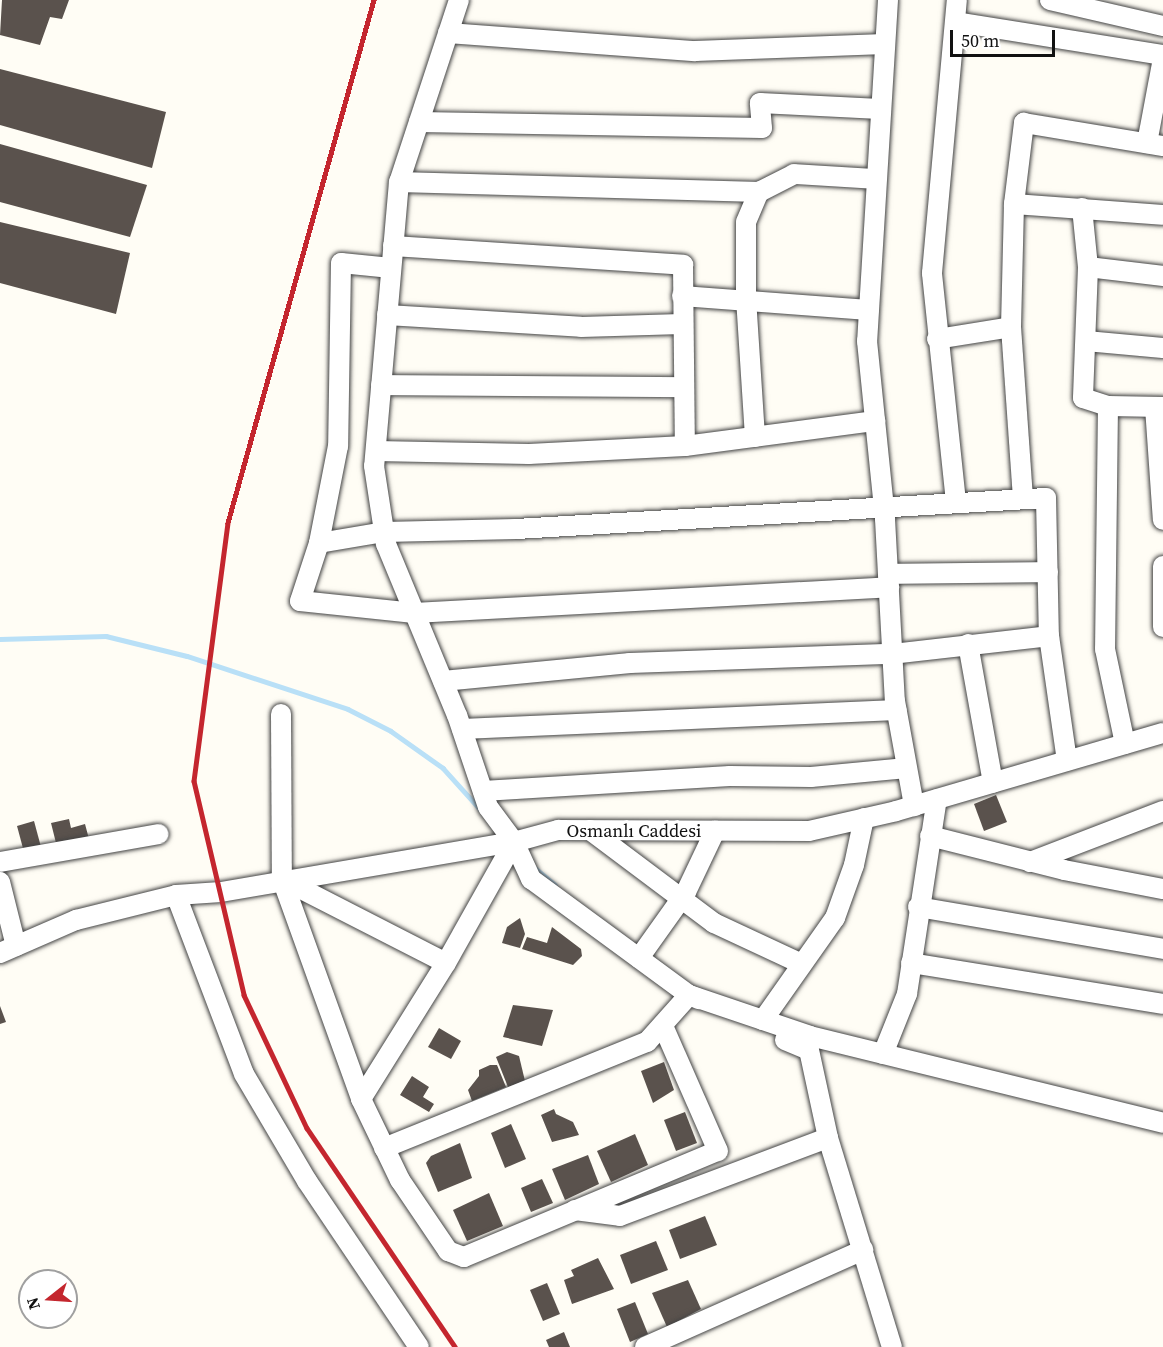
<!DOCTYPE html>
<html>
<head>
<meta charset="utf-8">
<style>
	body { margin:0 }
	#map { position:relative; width:1163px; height:1347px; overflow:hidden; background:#fffdf5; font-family:"Source Serif 4",serif }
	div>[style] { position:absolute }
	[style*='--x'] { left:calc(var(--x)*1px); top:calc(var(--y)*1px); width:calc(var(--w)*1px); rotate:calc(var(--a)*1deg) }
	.stream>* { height:4.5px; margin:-2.25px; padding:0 2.25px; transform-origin:2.25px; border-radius:2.25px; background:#b9e0f7 }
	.building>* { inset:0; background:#5a524d }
	.roads { filter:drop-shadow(0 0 2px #444) drop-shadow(0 0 2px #444) }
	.minor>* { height:20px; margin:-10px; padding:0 10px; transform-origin:10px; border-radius:10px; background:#fff }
	.rail>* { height:4.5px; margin:-2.25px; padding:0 2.25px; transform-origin:2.25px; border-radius:2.25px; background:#c4262e }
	span { translate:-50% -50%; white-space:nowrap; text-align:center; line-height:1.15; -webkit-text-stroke:6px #fff; paint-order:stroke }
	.street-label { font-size:18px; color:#111 }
	.north { position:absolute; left:18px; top:1269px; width:60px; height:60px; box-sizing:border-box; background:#fff; border:2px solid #a0a0a0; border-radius:50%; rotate:253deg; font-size:16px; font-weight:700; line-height:24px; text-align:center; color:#111 }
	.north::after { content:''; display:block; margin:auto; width:21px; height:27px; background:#c4262e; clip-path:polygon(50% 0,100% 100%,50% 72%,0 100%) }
	.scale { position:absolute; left:950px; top:30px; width:105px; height:27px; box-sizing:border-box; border:3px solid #111; border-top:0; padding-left:8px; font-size:18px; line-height:21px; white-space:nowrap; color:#111; -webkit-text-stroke:4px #fff; paint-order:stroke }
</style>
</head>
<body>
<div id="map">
	<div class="stream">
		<div style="--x:0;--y:639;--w:106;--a:-1.6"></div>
		<div style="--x:106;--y:636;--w:83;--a:13.9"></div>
		<div style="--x:187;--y:656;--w:169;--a:18.2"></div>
		<div style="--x:348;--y:709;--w:48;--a:27.1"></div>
		<div style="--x:391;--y:731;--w:64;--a:35.4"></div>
		<div style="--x:443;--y:768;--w:55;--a:47.9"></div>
		<div style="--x:535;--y:868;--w:26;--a:40"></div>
	</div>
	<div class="building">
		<div style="clip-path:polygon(2px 0,69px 0,62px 19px,50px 17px,40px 45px,0 35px)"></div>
		<div style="clip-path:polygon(0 69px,166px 112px,152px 168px,0 125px)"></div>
		<div style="clip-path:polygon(0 144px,147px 185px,130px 237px,0 202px)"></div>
		<div style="clip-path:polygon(0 222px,130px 253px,116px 314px,0 283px)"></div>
		<div style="clip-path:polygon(996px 795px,1007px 822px,984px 831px,974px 804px)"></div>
		<div style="clip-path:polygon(69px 819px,71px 828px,85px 824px,89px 839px,57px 847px,51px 823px)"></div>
		<div style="clip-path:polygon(34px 821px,41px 847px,24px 852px,17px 826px)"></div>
		<div style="clip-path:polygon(520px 918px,525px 934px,520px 948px,502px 943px,507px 927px)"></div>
		<div style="clip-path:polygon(552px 927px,581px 949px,582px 956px,573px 965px,522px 949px,527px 937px,547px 943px)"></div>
		<div style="clip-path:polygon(513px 1005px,553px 1010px,542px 1046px,503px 1037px)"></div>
		<div style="clip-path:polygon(0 1006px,6px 1022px,0 1024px)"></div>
		<div style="clip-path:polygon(439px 1028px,461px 1041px,451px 1059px,428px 1047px)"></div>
		<div style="clip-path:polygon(507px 1052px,519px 1056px,525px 1081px,508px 1087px,496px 1057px)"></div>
		<div style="clip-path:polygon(664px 1062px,674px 1090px,653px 1103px,641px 1071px)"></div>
		<div style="clip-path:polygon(490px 1065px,497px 1065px,506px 1087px,472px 1101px,468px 1090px,479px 1076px,479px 1070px)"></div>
		<div style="clip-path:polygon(412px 1076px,429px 1087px,423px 1097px,434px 1104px,429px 1112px,400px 1095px)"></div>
		<div style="clip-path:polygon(554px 1109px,556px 1114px,573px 1122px,579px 1135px,552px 1142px,541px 1115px)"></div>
		<div style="clip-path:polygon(685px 1112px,697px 1143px,676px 1151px,664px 1120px)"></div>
		<div style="clip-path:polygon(511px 1124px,526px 1159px,505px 1168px,491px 1133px)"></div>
		<div style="clip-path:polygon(635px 1134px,648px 1165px,611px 1182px,597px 1151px)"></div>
		<div style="clip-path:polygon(460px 1143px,472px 1178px,438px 1192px,426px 1163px,431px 1156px)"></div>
		<div style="clip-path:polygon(588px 1155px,599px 1184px,565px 1200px,552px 1169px)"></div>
		<div style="clip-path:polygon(542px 1179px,553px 1203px,531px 1212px,521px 1188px)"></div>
		<div style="clip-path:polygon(489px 1193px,503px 1226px,467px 1241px,453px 1210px)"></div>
		<div style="clip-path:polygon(705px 1216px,717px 1245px,680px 1259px,669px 1230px)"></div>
		<div style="clip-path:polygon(656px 1241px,668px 1270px,631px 1284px,620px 1255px)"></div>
		<div style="clip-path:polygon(598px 1258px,614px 1289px,572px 1304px,564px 1280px,574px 1276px,571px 1270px)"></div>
		<div style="clip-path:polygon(688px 1280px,701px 1309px,667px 1327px,652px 1293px)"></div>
		<div style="clip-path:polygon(547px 1283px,560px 1314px,543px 1321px,530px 1290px)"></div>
		<div style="clip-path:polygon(635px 1302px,648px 1334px,630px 1342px,617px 1309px)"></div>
		<div style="clip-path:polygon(564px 1332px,570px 1347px,549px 1347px,546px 1340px)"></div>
	</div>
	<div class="roads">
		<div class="minor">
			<div style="--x:459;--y:0;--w:192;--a:108.2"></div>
			<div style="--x:399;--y:182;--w:285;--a:95"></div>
			<div style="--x:374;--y:466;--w:79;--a:81.3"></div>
			<div style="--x:386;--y:544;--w:185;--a:67.5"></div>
			<div style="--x:457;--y:715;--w:97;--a:71.4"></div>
			<div style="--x:488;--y:807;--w:44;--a:53.4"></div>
			<div style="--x:514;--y:842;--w:41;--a:65.3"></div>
			<div style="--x:531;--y:879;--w:196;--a:36.3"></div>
			<div style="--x:689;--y:995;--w:128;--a:18.7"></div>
			<div style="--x:810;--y:1036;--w:364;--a:13.8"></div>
			<div style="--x:888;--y:0;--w:342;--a:93.5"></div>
			<div style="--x:867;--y:341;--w:179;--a:84.2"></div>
			<div style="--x:885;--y:519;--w:182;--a:86.9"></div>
			<div style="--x:895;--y:701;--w:107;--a:79.7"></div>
			<div style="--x:1050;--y:0;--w:116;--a:13"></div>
			<div style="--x:956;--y:22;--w:210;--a:9.1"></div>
			<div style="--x:448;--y:33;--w:248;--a:4.2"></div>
			<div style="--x:695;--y:51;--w:190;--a:-2.1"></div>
			<div style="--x:419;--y:122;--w:343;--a:1"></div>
			<div style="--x:762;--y:128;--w:25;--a:-95"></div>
			<div style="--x:760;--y:103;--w:120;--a:2.9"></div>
			<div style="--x:1147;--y:143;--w:86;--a:-79.3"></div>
			<div style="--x:399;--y:182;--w:360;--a:1.6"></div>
			<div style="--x:1014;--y:204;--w:82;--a:-83"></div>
			<div style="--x:1024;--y:123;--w:141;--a:9.4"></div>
			<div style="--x:1082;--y:208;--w:59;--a:84.2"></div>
			<div style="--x:1088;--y:267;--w:131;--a:92.2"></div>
			<div style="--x:1083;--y:398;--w:26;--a:18"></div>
			<div style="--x:1108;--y:406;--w:55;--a:1"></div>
			<div style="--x:393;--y:246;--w:291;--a:3.7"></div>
			<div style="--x:683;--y:265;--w:181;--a:89.4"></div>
			<div style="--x:1088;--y:267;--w:76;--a:6.8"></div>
			<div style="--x:391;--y:268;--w:50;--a:-174.3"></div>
			<div style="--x:341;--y:263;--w:183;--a:90.9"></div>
			<div style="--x:338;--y:446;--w:99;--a:101.1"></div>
			<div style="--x:319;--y:543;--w:61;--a:108.1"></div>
			<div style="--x:300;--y:601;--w:115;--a:6"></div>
			<div style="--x:414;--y:613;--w:476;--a:-3.1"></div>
			<div style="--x:682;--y:296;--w:187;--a:4.3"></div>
			<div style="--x:387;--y:315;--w:194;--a:3.5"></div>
			<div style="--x:581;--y:327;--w:101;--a:-1.7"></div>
			<div style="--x:1011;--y:327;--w:172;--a:86"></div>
			<div style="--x:937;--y:339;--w:75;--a:-9.2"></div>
			<div style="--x:1011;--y:327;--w:123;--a:-88.6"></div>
			<div style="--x:1014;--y:204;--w:149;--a:4.2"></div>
			<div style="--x:1086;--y:341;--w:77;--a:5.2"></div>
			<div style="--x:381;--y:385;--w:302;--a:0.4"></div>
			<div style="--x:1108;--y:406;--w:243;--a:90.7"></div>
			<div style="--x:1105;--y:649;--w:97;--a:78.1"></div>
			<div style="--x:1155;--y:407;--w:113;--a:86"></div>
			<div style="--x:755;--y:437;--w:139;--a:-93.7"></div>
			<div style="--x:746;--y:298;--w:76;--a:-90"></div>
			<div style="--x:746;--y:222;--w:33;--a:-67"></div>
			<div style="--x:759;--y:192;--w:39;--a:-27"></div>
			<div style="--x:794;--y:174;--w:82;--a:3.5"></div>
			<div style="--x:376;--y:451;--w:153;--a:1.1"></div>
			<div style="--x:529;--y:454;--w:156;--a:-2.9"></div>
			<div style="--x:685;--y:446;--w:192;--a:-7.5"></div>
			<div style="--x:956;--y:502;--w:230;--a:-96"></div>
			<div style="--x:932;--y:273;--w:274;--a:-84.8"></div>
			<div style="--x:319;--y:543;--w:66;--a:-9.6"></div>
			<div style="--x:384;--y:532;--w:132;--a:-1.3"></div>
			<div style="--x:516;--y:529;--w:531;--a:-3.35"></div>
			<div style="--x:1046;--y:498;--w:138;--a:88.8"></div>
			<div style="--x:1049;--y:636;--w:126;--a:81.8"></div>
			<div style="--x:1163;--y:566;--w:61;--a:90"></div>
			<div style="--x:888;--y:574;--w:160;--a:-0.7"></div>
			<div style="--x:968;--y:644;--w:141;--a:79.8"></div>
			<div style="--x:443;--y:681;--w:188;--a:-5.5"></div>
			<div style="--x:630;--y:663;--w:262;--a:-2"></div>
			<div style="--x:892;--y:654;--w:158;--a:-6.5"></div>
			<div style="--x:281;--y:714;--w:165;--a:89.7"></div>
			<div style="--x:282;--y:879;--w:234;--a:70.2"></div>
			<div style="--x:361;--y:1099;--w:90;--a:64.3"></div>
			<div style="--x:400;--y:1180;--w:86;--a:55.9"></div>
			<div style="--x:448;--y:1251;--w:17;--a:21"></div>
			<div style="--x:464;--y:1257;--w:275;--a:-22.7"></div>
			<div style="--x:718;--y:1151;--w:137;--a:-113.7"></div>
			<div style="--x:462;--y:729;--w:435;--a:-2.5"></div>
			<div style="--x:483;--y:791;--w:247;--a:-3.5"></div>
			<div style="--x:730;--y:776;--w:81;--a:0.7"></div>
			<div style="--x:811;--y:777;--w:96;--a:-5.4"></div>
			<div style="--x:590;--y:830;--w:155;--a:36.9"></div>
			<div style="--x:714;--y:923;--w:97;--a:25"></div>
			<div style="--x:930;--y:836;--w:138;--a:14.2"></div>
			<div style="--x:1064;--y:870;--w:101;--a:10.9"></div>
			<div style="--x:0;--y:862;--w:161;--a:-10"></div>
			<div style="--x:1030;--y:862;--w:142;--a:-21"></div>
			<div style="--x:282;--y:879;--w:184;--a:27.1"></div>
			<div style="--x:0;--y:882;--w:66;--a:76"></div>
			<div style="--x:176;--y:895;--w:191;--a:69.2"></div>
			<div style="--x:244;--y:1074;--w:124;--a:59.5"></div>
			<div style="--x:307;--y:1181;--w:200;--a:56"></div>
			<div style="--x:918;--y:907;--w:249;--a:9.7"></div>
			<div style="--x:0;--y:953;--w:83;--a:-23.5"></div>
			<div style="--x:76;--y:920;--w:103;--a:-14"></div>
			<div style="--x:176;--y:895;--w:45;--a:-3.8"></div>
			<div style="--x:221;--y:892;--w:297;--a:-9.7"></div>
			<div style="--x:514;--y:842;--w:46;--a:-15.3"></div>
			<div style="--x:558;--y:830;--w:251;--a:0.2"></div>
			<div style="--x:809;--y:831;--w:89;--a:-12.9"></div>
			<div style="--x:896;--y:811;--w:278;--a:-16.3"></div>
			<div style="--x:639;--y:958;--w:81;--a:-54.5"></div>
			<div style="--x:686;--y:892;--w:68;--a:-64.6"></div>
			<div style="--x:911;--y:963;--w:255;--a:9.2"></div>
			<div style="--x:763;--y:1020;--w:125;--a:-54.8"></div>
			<div style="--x:835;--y:918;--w:56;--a:-70.3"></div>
			<div style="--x:854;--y:865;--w:48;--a:-78"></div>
			<div style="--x:785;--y:1040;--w:26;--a:23"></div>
			<div style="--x:809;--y:1050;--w:90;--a:77.8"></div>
			<div style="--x:828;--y:1138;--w:219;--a:73"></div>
			<div style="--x:883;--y:1054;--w:65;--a:-68.2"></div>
			<div style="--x:907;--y:994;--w:197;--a:-81.3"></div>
			<div style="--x:361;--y:1099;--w:160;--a:-58"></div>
			<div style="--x:446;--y:963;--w:139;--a:-60.7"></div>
			<div style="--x:384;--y:1148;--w:284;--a:-22"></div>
			<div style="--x:647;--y:1042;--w:63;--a:-48.2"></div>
			<div style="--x:689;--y:995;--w:11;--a:22"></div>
			<div style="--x:575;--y:1210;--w:45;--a:7.6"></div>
			<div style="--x:620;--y:1216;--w:222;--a:-20.6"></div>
			<div style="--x:645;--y:1347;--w:239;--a:-24"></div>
		</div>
	</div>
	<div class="rail">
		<div style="--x:374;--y:0;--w:543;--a:105.6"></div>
		<div style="--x:228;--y:523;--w:260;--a:97.5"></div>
		<div style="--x:194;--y:781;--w:220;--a:76.8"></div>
		<div style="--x:244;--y:995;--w:147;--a:64.7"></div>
		<div style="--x:307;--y:1128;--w:264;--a:55.9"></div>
	</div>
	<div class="street-label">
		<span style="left:634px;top:831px">Osmanlı Caddesi</span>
	</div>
	<div class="north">N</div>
	<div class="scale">50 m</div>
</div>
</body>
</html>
